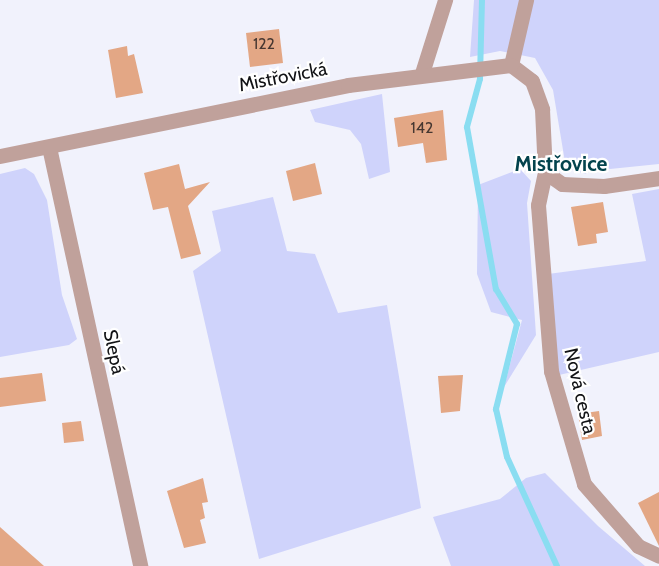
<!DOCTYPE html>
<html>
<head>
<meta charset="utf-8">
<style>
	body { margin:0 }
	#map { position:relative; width:659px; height:566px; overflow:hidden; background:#f1f2fc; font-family:Cabin,sans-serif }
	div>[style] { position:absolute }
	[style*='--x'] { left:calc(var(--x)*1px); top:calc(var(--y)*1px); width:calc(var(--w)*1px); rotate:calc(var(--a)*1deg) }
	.green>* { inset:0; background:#cfd3fb }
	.stream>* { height:6px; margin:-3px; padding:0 3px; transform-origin:3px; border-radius:3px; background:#8addf1 }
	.building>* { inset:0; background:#e3a785 }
	.minor>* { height:15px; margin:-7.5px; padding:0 7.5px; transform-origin:7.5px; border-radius:7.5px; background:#c0a19b }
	span { translate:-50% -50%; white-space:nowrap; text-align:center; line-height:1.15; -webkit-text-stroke:4.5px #fff; paint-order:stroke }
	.number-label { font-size:16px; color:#463731 }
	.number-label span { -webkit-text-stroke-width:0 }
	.street-label { font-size:19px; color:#111215 }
	.quarter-label { font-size:21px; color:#03434d; font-weight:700 }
</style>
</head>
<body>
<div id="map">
	<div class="green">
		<div style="clip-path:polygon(474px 0,659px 0,659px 164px,610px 169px,592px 161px,586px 174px,566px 168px,553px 90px,535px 58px,500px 51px,470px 57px)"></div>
		<div style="clip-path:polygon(382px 94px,390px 172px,369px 179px,361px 144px,350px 130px,315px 122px,310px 110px)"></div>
		<div style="clip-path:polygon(25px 168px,34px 174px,47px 200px,62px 295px,77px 339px,69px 345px,0 357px,0 174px)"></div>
		<div style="clip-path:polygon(520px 169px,531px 181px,527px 203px,536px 335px,504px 387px,522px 320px,491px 312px,477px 274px,478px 185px)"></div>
		<div style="clip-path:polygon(659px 189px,659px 352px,559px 375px,548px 274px,646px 261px,632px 194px)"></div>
		<div style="clip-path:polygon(273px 197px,287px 251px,315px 254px,338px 313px,387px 305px,421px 508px,259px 559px,193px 271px,221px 251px,212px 211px)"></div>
		<div style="clip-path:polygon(545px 473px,598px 526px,645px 566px,451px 566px,433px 517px,500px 499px,526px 478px)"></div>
	</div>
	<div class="stream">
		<div style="--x:482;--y:0;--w:79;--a:91.5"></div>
		<div style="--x:480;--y:79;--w:50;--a:105.2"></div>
		<div style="--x:467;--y:127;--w:165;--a:79.9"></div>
		<div style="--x:496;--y:289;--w:41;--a:59"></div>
		<div style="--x:517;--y:324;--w:88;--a:103.9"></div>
		<div style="--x:496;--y:409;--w:49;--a:77.1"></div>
		<div style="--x:507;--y:457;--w:120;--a:65.4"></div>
	</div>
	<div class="building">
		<div style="clip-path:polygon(279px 29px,283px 63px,250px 67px,246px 33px)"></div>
		<div style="clip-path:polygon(127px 46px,128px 56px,134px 54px,143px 93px,116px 98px,108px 50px)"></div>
		<div style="clip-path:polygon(443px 110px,447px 160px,426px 163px,423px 143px,398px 147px,394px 118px)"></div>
		<div style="clip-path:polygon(315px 163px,322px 194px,293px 201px,286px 171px)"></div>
		<div style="clip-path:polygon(179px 164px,185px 189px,210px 182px,188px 206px,201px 254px,181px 259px,168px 207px,153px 210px,144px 173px)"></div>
		<div style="clip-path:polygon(603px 202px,608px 232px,596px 234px,597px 243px,578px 246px,571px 207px)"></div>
		<div style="clip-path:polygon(42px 373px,46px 401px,0 407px,0 378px)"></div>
		<div style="clip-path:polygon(463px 375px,460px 411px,441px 413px,438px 376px)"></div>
		<div style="clip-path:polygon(599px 411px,602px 436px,582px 440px,578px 414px)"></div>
		<div style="clip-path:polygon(81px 421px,84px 441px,64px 443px,62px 423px)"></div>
		<div style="clip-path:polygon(203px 478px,208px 502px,202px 503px,205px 518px,200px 520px,206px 543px,184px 548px,167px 491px)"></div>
		<div style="clip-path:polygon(659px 492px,659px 546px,638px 503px)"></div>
		<div style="clip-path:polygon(0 527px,44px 566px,0 566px)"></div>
	</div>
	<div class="minor">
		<div style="--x:511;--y:65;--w:26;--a:37"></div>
		<div style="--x:532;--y:81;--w:30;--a:70"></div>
		<div style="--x:542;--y:109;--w:63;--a:87.3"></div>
		<div style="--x:545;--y:172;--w:21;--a:35"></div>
		<div style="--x:562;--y:184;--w:42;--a:2.7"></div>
		<div style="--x:604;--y:186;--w:56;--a:-8.3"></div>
		<div style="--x:511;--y:65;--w:67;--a:-77"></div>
		<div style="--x:422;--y:73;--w:77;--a:-72.5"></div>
		<div style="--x:49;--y:147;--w:429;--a:77.7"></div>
		<div style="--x:0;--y:156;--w:355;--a:-11.5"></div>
		<div style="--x:348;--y:85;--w:164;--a:-7"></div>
		<div style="--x:545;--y:172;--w:34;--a:102"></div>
		<div style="--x:538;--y:205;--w:167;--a:85.5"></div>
		<div style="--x:551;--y:371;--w:118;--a:73.7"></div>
		<div style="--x:584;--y:484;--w:82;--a:48.9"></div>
		<div style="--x:638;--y:546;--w:23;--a:25"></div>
	</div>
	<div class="number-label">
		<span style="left:264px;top:44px">122</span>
		<span style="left:422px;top:128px">142</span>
	</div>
	<div class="street-label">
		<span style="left:283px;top:77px;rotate:-11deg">Mistřovická</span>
		<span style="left:114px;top:352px;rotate:78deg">Slepá</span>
		<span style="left:580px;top:391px;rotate:77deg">Nová cesta</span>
	</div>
	<div class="quarter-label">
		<span style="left:561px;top:164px">Mistřovice</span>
	</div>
</div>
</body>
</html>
